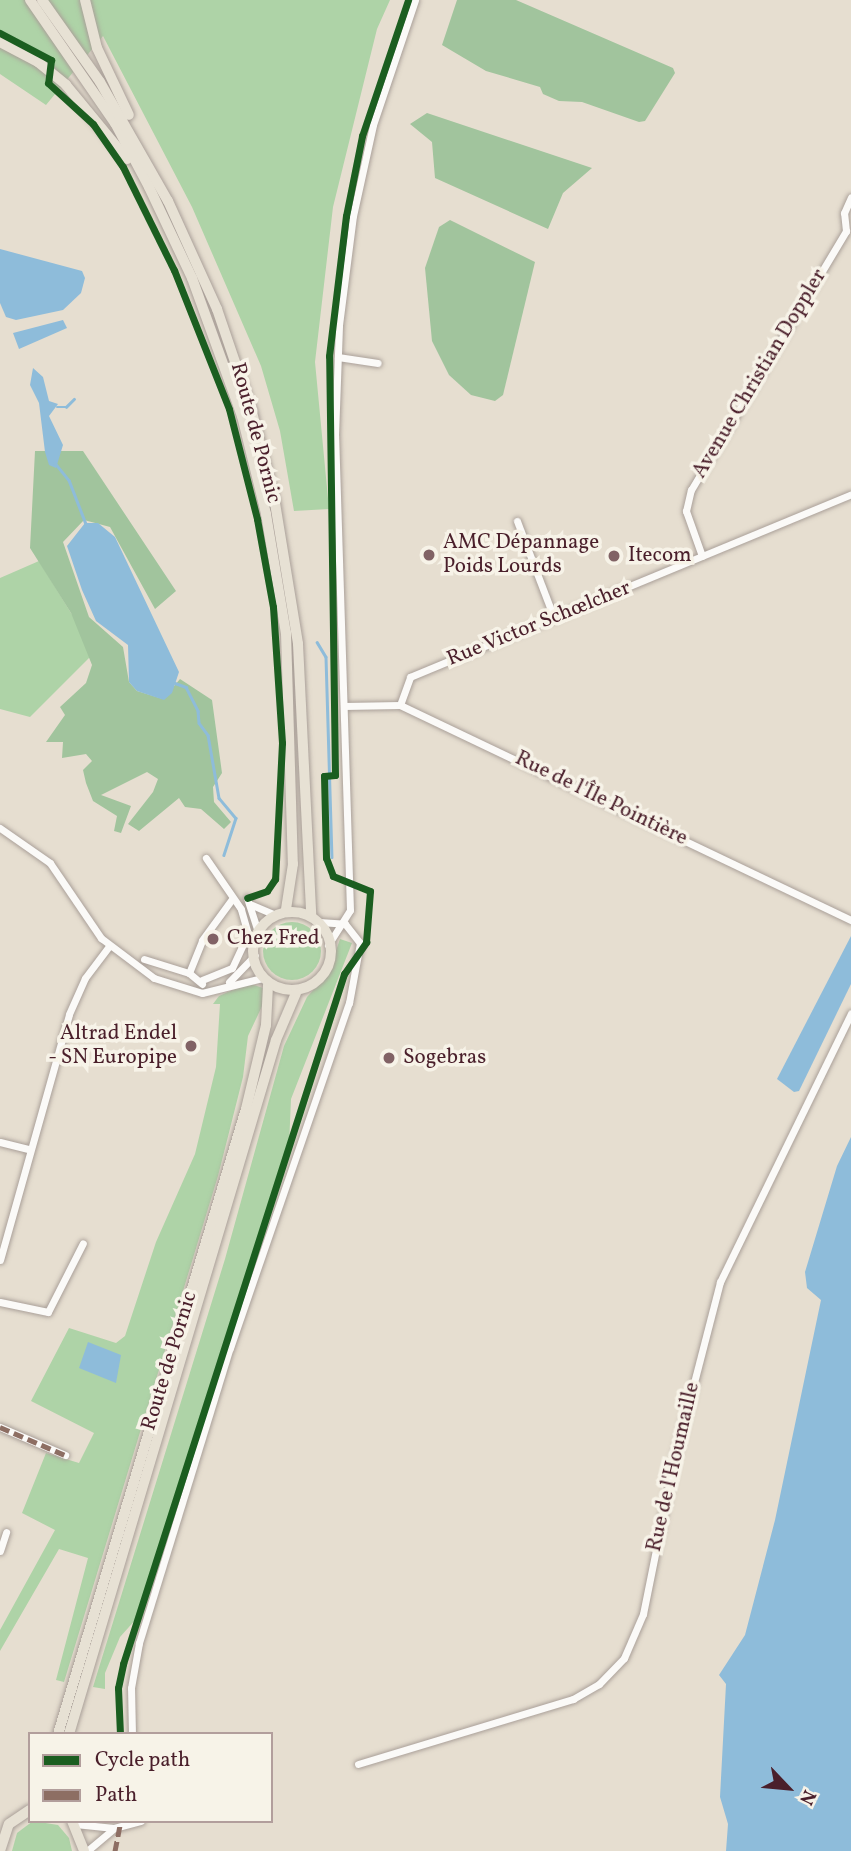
<!DOCTYPE html>
<html>
<head>
<meta charset="utf-8">
<style>
	body { margin:0 }
	#map { position:relative; width:851px; height:1851px; overflow:hidden; background:#e6ded0; font-family:Vollkorn,serif }
	div>[style] { position:absolute }
	[style*='--x'] { left:calc(var(--x)*1px); top:calc(var(--y)*1px); width:calc(var(--w)*1px); rotate:calc(var(--a)*1deg) }
	.green>* { inset:0; background:#aed3a7 }
	.round { border-radius:50% }
	.forest>* { inset:0; background:#a1c49d }
	.water>* { inset:0; background:#8ebcda }
	.stream>* { height:2.5px; margin:-1.25px; padding:0 1.25px; transform-origin:1.25px; border-radius:1.25px; background:#8ebcda }
	.roads { filter:drop-shadow(0 0 2px #aaa099) drop-shadow(0 0 2px #aaa099) }
	.minor>* { height:7px; margin:-3.5px; padding:0 3.5px; transform-origin:3.5px; border-radius:3.5px; background:#fbfaf8 }
	.primary>* { height:10px; margin:-5px; padding:0 5px; transform-origin:5px; border-radius:5px; background:#e7e1d4 }
	.primary>.ring { margin:-5px; padding:0; box-sizing:content-box; background:none; border:10px solid #e7e1d4; border-radius:50% }
	.trunk>* { height:10px; margin:-5px; padding:0 5px; transform-origin:5px; border-radius:5px; background:#e7e1d4 }
	.quiet>* { height:5px; margin-top:-2.5px; transform-origin:0; background:repeating-linear-gradient(90deg,#8d6e63 0 10px,transparent 0 15px) }
	.cycleway>* { height:7px; margin:-3.5px; padding:0 3.5px; transform-origin:3.5px; border-radius:3.5px; background:#1b5e20 }
	.dots>* { width:19px; height:19px; translate:-50% -50%; box-sizing:border-box; border:4px solid #f7f3e8; border-radius:50% }
	span { translate:-50% -50%; white-space:nowrap; text-align:center; line-height:1.15; -webkit-text-stroke:7px #f7f3e8; paint-order:stroke }
	.street-label { font-size:21px; color:#4a1f2b }
	.poi-label { font-size:21px; color:#4a1f2b }
	.left { translate:0 -50%; text-align:left }
	.right { translate:-100% -50%; text-align:right }
	.legend { position:absolute; left:28px; top:1732px; width:245px; height:91px; box-sizing:border-box; background:#f7f3e8; border:2px solid #b29e9c; margin:0; padding:9px 12px; list-style:none; font-size:21px; color:#4a1f2b }
	.legend li { display:flex; align-items:center; gap:14px; height:35px }
	.legend b { width:35px; border:2px solid #b29e9c }
	.north { position:absolute; left:753px; top:1753px; width:70px; height:70px; -webkit-text-stroke:5px #f7f3e8; paint-order:stroke; rotate:116deg; font-size:19px; font-weight:700; line-height:28px; text-align:center; color:#4a1f2b }
	.north::after { content:''; display:block; margin:auto; width:24px; height:32px; background:#4a1f2b; clip-path:polygon(50% 0,100% 100%,50% 72%,0 100%) }
</style>
</head>
<body>
<div id="map">
	<div class="green">
		<div style="clip-path:polygon(0 0,390px 0,377px 29px,333px 207px,315px 362px,329px 509px,294px 511px,280px 431px,261px 366px,192px 207px,103px 36px,46px 105px,0 74px)"></div>
		<div style="clip-path:polygon(39px 561px,95px 652px,30px 717px,0 709px,0 578px)"></div>
		<div class="round" style="left:263px;top:922px;width:58px;height:58px"></div>
		<div style="clip-path:polygon(340px 939px,352px 943px,291px 1099px,289px 1146px,137px 1618px,120px 1637px,105px 1673px,105px 1689px,93px 1687px,225px 1259px,284px 1046px,307px 997px,328px 974px)"></div>
		<div style="clip-path:polygon(248px 983px,263px 988px,265px 1000px,248px 1036px,243px 1077px,218px 1176px,64px 1682px,56px 1680px,88px 1558px,59px 1549px,0 1651px,0 1630px,55px 1530px,22px 1513px,46px 1453px,79px 1463px,94px 1433px,31px 1401px,69px 1328px,116px 1343px,125px 1336px,156px 1242px,195px 1154px,216px 1067px,220px 1004px,213px 1004px,219px 996px)"></div>
		<div style="clip-path:polygon(33px 1821px,58px 1825px,69px 1838px,72px 1851px,12px 1851px,17px 1833px)"></div>
	</div>
	<div class="forest">
		<div style="clip-path:polygon(457px 0,516px 0,673px 68px,675px 73px,645px 121px,639px 122px,582px 102px,559px 101px,543px 94px,540px 87px,486px 71px,442px 45px)"></div>
		<div style="clip-path:polygon(427px 113px,592px 168px,563px 193px,548px 229px,435px 178px,432px 142px,410px 124px)"></div>
		<div style="clip-path:polygon(450px 220px,535px 262px,503px 395px,495px 401px,471px 395px,449px 375px,432px 341px,425px 268px,439px 227px)"></div>
		<div style="clip-path:polygon(35px 451px,83px 451px,176px 591px,155px 609px,110px 527px,84px 520px,63px 542px,89px 617px,123px 647px,129px 682px,137px 691px,163px 699px,180px 679px,212px 700px,222px 773px,213px 787px,214px 802px,231px 822px,224px 829px,201px 809px,185px 807px,179px 798px,139px 831px,128px 824px,153px 792px,158px 779px,147px 772px,101px 795px,131px 806px,121px 833px,114px 831px,117px 816px,93px 801px,86px 783px,83px 770px,92px 761px,86px 754px,62px 758px,63px 742px,46px 742px,65px 715px,60px 707px,86px 683px,92px 665px,71px 613px,30px 548px)"></div>
	</div>
	<div class="water">
		<div style="clip-path:polygon(0 249px,82px 271px,85px 278px,81px 293px,63px 310px,16px 320px,6px 317px,0 303px)"></div>
		<div style="clip-path:polygon(63px 320px,67px 328px,19px 349px,13px 333px)"></div>
		<div style="clip-path:polygon(33px 368px,43px 377px,49px 401px,58px 404px,49px 416px,63px 445px,56px 468px,49px 465px,45px 452px,39px 403px,30px 385px)"></div>
		<div style="clip-path:polygon(85px 523px,98px 523px,115px 537px,179px 672px,172px 693px,164px 700px,137px 691px,129px 682px,128px 645px,96px 621px,82px 590px,67px 546px)"></div>
		<div style="clip-path:polygon(851px 936px,851px 984px,799px 1091px,794px 1092px,777px 1079px)"></div>
		<div style="clip-path:polygon(851px 1137px,851px 1851px,726px 1851px,728px 1824px,720px 1797px,726px 1684px,719px 1675px,745px 1635px,775px 1520px,821px 1300px,807px 1288px,805px 1272px,837px 1166px)"></div>
		<div style="clip-path:polygon(88px 1342px,121px 1355px,116px 1383px,79px 1368px)"></div>
	</div>
	<div class="stream">
		<div style="--x:57;--y:407;--w:9;--a:0"></div>
		<div style="--x:66;--y:407;--w:11;--a:-45"></div>
		<div style="--x:55;--y:463;--w:22;--a:51"></div>
		<div style="--x:69;--y:480;--w:47;--a:68.9"></div>
		<div style="--x:317;--y:642;--w:17;--a:59"></div>
		<div style="--x:326;--y:657;--w:200;--a:88.3"></div>
		<div style="--x:175;--y:683;--w:12;--a:20"></div>
		<div style="--x:186;--y:687;--w:27;--a:63"></div>
		<div style="--x:198;--y:711;--w:12;--a:85"></div>
		<div style="--x:199;--y:723;--w:15;--a:53"></div>
		<div style="--x:208;--y:735;--w:64;--a:80.1"></div>
		<div style="--x:219;--y:798;--w:26;--a:50"></div>
		<div style="--x:236;--y:818;--w:39;--a:108"></div>
	</div>
	<div class="roads">
		<div class="minor">
			<div style="--x:338;--y:357;--w:40;--a:8.5"></div>
			<div style="--x:517;--y:521;--w:104;--a:69.1"></div>
			<div style="--x:702;--y:556;--w:48;--a:-109.6"></div>
			<div style="--x:686;--y:511;--w:22;--a:-77"></div>
			<div style="--x:691;--y:490;--w:302;--a:-59.1"></div>
			<div style="--x:846;--y:231;--w:18;--a:-96"></div>
			<div style="--x:844;--y:213;--w:17;--a:-66"></div>
			<div style="--x:400;--y:705;--w:30;--a:-70"></div>
			<div style="--x:410;--y:677;--w:477;--a:-22.5"></div>
			<div style="--x:344;--y:706;--w:56;--a:-1"></div>
			<div style="--x:400;--y:705;--w:500;--a:25.5"></div>
			<div style="--x:0;--y:828;--w:61;--a:35"></div>
			<div style="--x:50;--y:863;--w:91;--a:55.8"></div>
			<div style="--x:101;--y:938;--w:66;--a:37"></div>
			<div style="--x:154;--y:978;--w:50;--a:17.4"></div>
			<div style="--x:202;--y:993;--w:62;--a:-14"></div>
			<div style="--x:247;--y:898;--w:38;--a:72"></div>
			<div style="--x:252;--y:905;--w:23;--a:23"></div>
			<div style="--x:319;--y:922;--w:26;--a:4"></div>
			<div style="--x:328;--y:945;--w:41;--a:-57.8"></div>
			<div style="--x:350;--y:910;--w:475;--a:-91.8"></div>
			<div style="--x:335;--y:435;--w:110;--a:-87.9"></div>
			<div style="--x:339;--y:325;--w:110;--a:-82.7"></div>
			<div style="--x:353;--y:216;--w:93;--a:-77.6"></div>
			<div style="--x:373;--y:125;--w:132;--a:-71.4"></div>
			<div style="--x:144;--y:959;--w:47;--a:17.3"></div>
			<div style="--x:189;--y:973;--w:17;--a:40"></div>
			<div style="--x:189;--y:973;--w:35;--a:-68"></div>
			<div style="--x:202;--y:940;--w:51;--a:-53.8"></div>
			<div style="--x:202;--y:980;--w:32;--a:-22"></div>
			<div style="--x:232;--y:968;--w:38;--a:-65"></div>
			<div style="--x:248;--y:934;--w:26;--a:-106"></div>
			<div style="--x:241;--y:909;--w:62;--a:-124.5"></div>
			<div style="--x:229;--y:982;--w:37;--a:-46"></div>
			<div style="--x:0;--y:1142;--w:30;--a:14"></div>
			<div style="--x:0;--y:1260;--w:255;--a:-74.3"></div>
			<div style="--x:69;--y:1014;--w:39;--a:-66"></div>
			<div style="--x:85;--y:978;--w:40;--a:-53"></div>
			<div style="--x:0;--y:1302;--w:49;--a:11.8"></div>
			<div style="--x:48;--y:1312;--w:77;--a:-63.1"></div>
			<div style="--x:0;--y:1427;--w:71;--a:23.3"></div>
			<div style="--x:0;--y:1551;--w:20;--a:-72"></div>
			<div style="--x:132;--y:1734;--w:46;--a:-91.2"></div>
			<div style="--x:131;--y:1688;--w:46;--a:-79.9"></div>
			<div style="--x:139;--y:1643;--w:309;--a:-72.9"></div>
			<div style="--x:230;--y:1348;--w:365;--a:-71"></div>
			<div style="--x:349;--y:1003;--w:61;--a:-79.6"></div>
			<div style="--x:360;--y:943;--w:24;--a:-128"></div>
			<div style="--x:358;--y:1764;--w:225;--a:-16.8"></div>
			<div style="--x:573;--y:1699;--w:30;--a:-30"></div>
			<div style="--x:599;--y:1684;--w:36;--a:-46"></div>
			<div style="--x:624;--y:1658;--w:48;--a:-66.6"></div>
			<div style="--x:643;--y:1614;--w:161;--a:-78.6"></div>
			<div style="--x:675;--y:1456;--w:180;--a:-75.5"></div>
			<div style="--x:720;--y:1282;--w:299;--a:-64"></div>
			<div style="--x:75;--y:1824;--w:39;--a:6"></div>
			<div style="--x:114;--y:1828;--w:28;--a:-15"></div>
			<div style="--x:87;--y:1851;--w:34;--a:-40"></div>
		</div>
		<div class="primary">
			<div class="ring" style="left:253px;top:912px;width:68px;height:68px"></div>
			<div style="--x:58;--y:1734;--w:653;--a:-73.26"></div>
			<div style="--x:246;--y:1109;--w:86;--a:-76.6"></div>
			<div style="--x:266;--y:1025;--w:40;--a:-87.1"></div>
			<div style="--x:69;--y:1734;--w:724;--a:-73.39"></div>
			<div style="--x:276;--y:1040;--w:51;--a:-66.9"></div>
			<div style="--x:72;--y:1821;--w:32;--a:68"></div>
			<div style="--x:0;--y:1851;--w:28;--a:-72"></div>
			<div style="--x:9;--y:1824;--w:25;--a:-34"></div>
		</div>
		<div class="trunk">
			<div style="--x:30;--y:0;--w:150;--a:55.4"></div>
			<div style="--x:115;--y:123;--w:72;--a:62"></div>
			<div style="--x:149;--y:187;--w:101;--a:64.7"></div>
			<div style="--x:192;--y:278;--w:147;--a:70.1"></div>
			<div style="--x:242;--y:416;--w:101;--a:76.2"></div>
			<div style="--x:266;--y:514;--w:121;--a:80.5"></div>
			<div style="--x:286;--y:633;--w:231;--a:88.3"></div>
			<div style="--x:293;--y:864;--w:46;--a:98.8"></div>
			<div style="--x:42;--y:0;--w:100;--a:54.7"></div>
			<div style="--x:100;--y:82;--w:137;--a:60.3"></div>
			<div style="--x:168;--y:201;--w:119;--a:65.6"></div>
			<div style="--x:217;--y:309;--w:109;--a:71.2"></div>
			<div style="--x:252;--y:412;--w:94;--a:75.8"></div>
			<div style="--x:275;--y:503;--w:143;--a:80.7"></div>
			<div style="--x:298;--y:644;--w:270;--a:87.2"></div>
			<div style="--x:85;--y:0;--w:49;--a:76"></div>
			<div style="--x:97;--y:48;--w:74;--a:64.5"></div>
			<div style="--x:0;--y:42;--w:43;--a:27.8"></div>
			<div style="--x:38;--y:62;--w:36;--a:39"></div>
			<div style="--x:66;--y:85;--w:96;--a:50.5"></div>
		</div>
	</div>
	<div class="quiet">
		<div style="--x:0;--y:1427;--w:71;--a:23.3"></div>
		<div style="--x:115;--y:1851;--w:31;--a:-79"></div>
	</div>
	<div class="cycleway">
		<div style="--x:0;--y:33;--w:58;--a:27.9"></div>
		<div style="--x:51;--y:60;--w:23;--a:97"></div>
		<div style="--x:48;--y:83;--w:61;--a:42.3"></div>
		<div style="--x:93;--y:124;--w:52;--a:55.1"></div>
		<div style="--x:123;--y:167;--w:115;--a:63.7"></div>
		<div style="--x:174;--y:270;--w:149;--a:68.4"></div>
		<div style="--x:229;--y:409;--w:114;--a:75.7"></div>
		<div style="--x:257;--y:519;--w:89;--a:79.7"></div>
		<div style="--x:273;--y:607;--w:136;--a:86.2"></div>
		<div style="--x:282;--y:743;--w:136;--a:92.9"></div>
		<div style="--x:275;--y:879;--w:14;--a:124"></div>
		<div style="--x:267;--y:891;--w:21;--a:161"></div>
		<div style="--x:120;--y:1734;--w:46;--a:-92.5"></div>
		<div style="--x:118;--y:1688;--w:25;--a:-78"></div>
		<div style="--x:123;--y:1664;--w:725;--a:-72.24"></div>
		<div style="--x:344;--y:974;--w:39;--a:-55"></div>
		<div style="--x:366;--y:942;--w:51;--a:-85.5"></div>
		<div style="--x:370;--y:891;--w:40;--a:-158"></div>
		<div style="--x:333;--y:876;--w:19;--a:-111"></div>
		<div style="--x:326;--y:858;--w:82;--a:-91.4"></div>
		<div style="--x:324;--y:776;--w:11;--a:-5"></div>
		<div style="--x:335;--y:775;--w:419;--a:-90.8"></div>
		<div style="--x:329;--y:356;--w:141;--a:-83.1"></div>
		<div style="--x:346;--y:216;--w:82;--a:-78.7"></div>
		<div style="--x:362;--y:136;--w:144;--a:-71.3"></div>
	</div>
	<div class="dots">
		<div style="left:429px;top:555px;background:#816265"></div>
		<div style="left:614px;top:556px;background:#816265"></div>
		<div style="left:213px;top:939px;background:#816265"></div>
		<div style="left:191px;top:1046px;background:#816265"></div>
		<div style="left:389px;top:1058px;background:#816265"></div>
	</div>
	<div class="street-label">
		<span style="left:760px;top:374px;rotate:-59deg">Avenue Christian Doppler</span>
		<span style="left:255px;top:433px;rotate:75deg">Route de Pornic</span>
		<span style="left:539px;top:624px;rotate:-22deg">Rue Victor Schœlcher</span>
		<span style="left:601px;top:799px;rotate:26deg">Rue de l'Île Pointière</span>
		<span style="left:170px;top:1361px;rotate:-73deg">Route de Pornic</span>
		<span style="left:674px;top:1467px;rotate:-77deg">Rue de l'Houmaille</span>
	</div>
	<div class="poi-label">
		<span class="left" style="left:443px;top:555px">AMC Dépannage<br>Poids Lourds</span>
		<span class="left" style="left:628px;top:556px">Itecom</span>
		<span class="left" style="left:227px;top:939px">Chez Fred</span>
		<span class="right" style="left:177px;top:1046px">Altrad Endel<br>- SN Europipe</span>
		<span class="left" style="left:403px;top:1058px">Sogebras</span>
	</div>
	<ul class="legend">
	<li><b style="height:9px;background:#1b5e20"></b>Cycle path</li>
	<li><b style="height:9px;background:#8d6e63"></b>Path</li>
	</ul>
	<div class="north">N</div>
</div>
</body>
</html>
